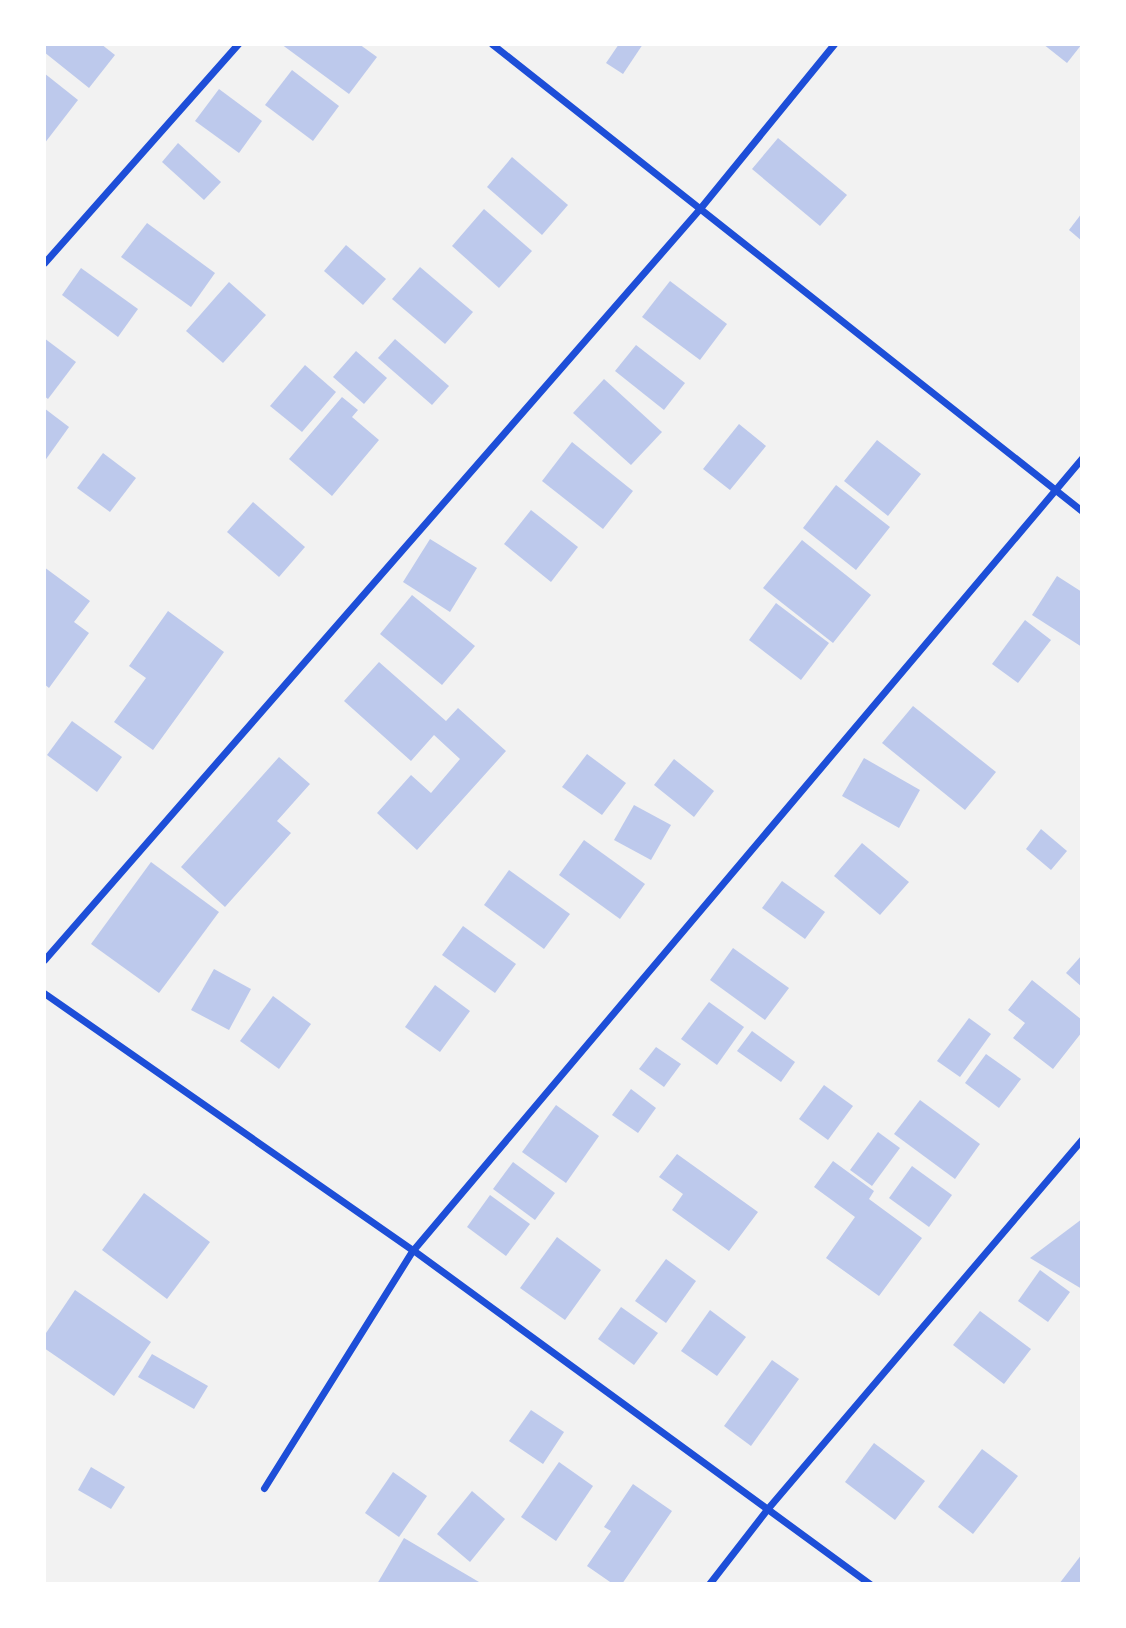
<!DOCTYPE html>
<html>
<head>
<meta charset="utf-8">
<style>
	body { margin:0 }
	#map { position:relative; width:1126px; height:1628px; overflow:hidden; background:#f2f2f2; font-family:Figtree,sans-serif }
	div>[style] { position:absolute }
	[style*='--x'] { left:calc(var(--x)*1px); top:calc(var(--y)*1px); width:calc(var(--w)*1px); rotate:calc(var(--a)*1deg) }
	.building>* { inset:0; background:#bdc9ec }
	.minor>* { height:7px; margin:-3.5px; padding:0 3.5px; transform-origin:3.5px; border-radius:3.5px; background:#1d4ed8 }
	span { translate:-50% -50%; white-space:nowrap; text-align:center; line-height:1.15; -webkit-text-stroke:5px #fff; paint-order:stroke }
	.frame { position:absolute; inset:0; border:46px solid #fff; pointer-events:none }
</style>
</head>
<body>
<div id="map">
	<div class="building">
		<div style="clip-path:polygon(44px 44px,101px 44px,115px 55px,89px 88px,44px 52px)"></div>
		<div style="clip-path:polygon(281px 44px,359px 44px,377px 57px,349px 94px)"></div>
		<div style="clip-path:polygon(619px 44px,643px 44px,623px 74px,606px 63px)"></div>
		<div style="clip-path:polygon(1043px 44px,1082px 44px,1067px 63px)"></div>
		<div style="clip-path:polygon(292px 70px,339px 106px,313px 141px,265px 105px)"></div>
		<div style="clip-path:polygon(44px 73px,78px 100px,44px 144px)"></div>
		<div style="clip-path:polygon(219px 89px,262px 121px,239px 153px,195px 121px)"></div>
		<div style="clip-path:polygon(778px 138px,847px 195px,820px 226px,752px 169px)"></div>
		<div style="clip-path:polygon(178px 143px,221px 182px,204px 200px,162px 162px)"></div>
		<div style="clip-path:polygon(512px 157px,568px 205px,542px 235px,487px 187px)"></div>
		<div style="clip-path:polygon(484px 209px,532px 251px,499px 288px,452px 246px)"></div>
		<div style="clip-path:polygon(1082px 213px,1082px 241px,1069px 230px)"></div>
		<div style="clip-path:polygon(147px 223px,215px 273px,191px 307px,121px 257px)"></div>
		<div style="clip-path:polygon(346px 245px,386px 279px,363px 305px,324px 271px)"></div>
		<div style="clip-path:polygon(420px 267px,473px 312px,445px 344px,392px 299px)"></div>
		<div style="clip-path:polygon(81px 268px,138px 309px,118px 337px,62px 295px)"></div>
		<div style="clip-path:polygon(670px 281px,727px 324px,700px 360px,642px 317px)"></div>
		<div style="clip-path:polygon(229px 282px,266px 315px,223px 363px,186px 331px)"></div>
		<div style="clip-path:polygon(44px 338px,76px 362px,48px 399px,44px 396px)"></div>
		<div style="clip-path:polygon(395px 339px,449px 386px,432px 405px,378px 358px)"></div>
		<div style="clip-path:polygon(636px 345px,685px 383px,664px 410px,615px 371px)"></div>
		<div style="clip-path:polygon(356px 351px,387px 378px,364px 404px,333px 377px)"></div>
		<div style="clip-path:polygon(305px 365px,336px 392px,302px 432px,270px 406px)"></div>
		<div style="clip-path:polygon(604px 379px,662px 432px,631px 465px,573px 413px)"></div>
		<div style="clip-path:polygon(342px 397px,358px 410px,352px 417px,379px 440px,332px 496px,289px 459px)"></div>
		<div style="clip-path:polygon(44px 408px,69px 427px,44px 462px)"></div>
		<div style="clip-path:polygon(739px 424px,766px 446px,730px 490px,703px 469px)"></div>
		<div style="clip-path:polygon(877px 440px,921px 474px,888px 516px,844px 481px)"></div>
		<div style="clip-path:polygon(572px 442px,633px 491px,603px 529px,542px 481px)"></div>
		<div style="clip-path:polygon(103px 453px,136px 478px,110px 512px,77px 488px)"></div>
		<div style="clip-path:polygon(836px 485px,890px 527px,856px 570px,803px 528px)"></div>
		<div style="clip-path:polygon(253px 502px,305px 547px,279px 577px,227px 532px)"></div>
		<div style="clip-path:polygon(531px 510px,578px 547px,551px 582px,504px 544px)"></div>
		<div style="clip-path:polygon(430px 539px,477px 568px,450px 612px,403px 582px)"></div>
		<div style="clip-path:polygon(802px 540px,871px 595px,833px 643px,763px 588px)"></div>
		<div style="clip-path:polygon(44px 567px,90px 601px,74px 622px,89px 633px,49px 688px,44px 684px)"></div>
		<div style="clip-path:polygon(1057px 576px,1082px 592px,1082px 647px,1032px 615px)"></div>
		<div style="clip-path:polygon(412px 595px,475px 646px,442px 685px,380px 634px)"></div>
		<div style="clip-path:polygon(776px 603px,829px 643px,801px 680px,749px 640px)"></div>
		<div style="clip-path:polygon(168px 611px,224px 652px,153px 750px,114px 722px,146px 678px,129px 666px)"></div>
		<div style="clip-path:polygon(1025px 620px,1051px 640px,1018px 683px,992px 664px)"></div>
		<div style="clip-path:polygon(379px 662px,446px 721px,458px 708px,506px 751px,417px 850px,377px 813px,411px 775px,431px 793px,460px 759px,434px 735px,411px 761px,344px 701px)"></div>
		<div style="clip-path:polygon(913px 706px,996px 772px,965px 810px,882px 743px)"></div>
		<div style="clip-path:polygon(72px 721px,122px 757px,97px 792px,47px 755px)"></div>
		<div style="clip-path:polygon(587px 754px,626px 783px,602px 815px,562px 787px)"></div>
		<div style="clip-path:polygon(279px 757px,310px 784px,277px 821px,291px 833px,225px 907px,181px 867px)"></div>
		<div style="clip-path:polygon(864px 758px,920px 790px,899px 828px,842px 796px)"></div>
		<div style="clip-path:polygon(674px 759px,714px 791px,694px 817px,654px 785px)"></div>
		<div style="clip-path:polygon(634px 805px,671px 825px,651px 860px,614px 840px)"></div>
		<div style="clip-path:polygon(1041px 829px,1067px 851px,1051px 870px,1026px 849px)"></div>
		<div style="clip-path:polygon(584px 840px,645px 884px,620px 919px,559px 875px)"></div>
		<div style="clip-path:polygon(862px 843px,909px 882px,880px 915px,834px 876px)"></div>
		<div style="clip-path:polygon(151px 862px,219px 912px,159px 993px,91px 944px)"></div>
		<div style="clip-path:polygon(509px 870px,570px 914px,544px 949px,484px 905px)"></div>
		<div style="clip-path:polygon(782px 881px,825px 912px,805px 939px,762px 908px)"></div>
		<div style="clip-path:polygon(463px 926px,516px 964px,495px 993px,442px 955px)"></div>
		<div style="clip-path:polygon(733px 948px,789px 988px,765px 1020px,710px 980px)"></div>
		<div style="clip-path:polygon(1082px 955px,1082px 987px,1066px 973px)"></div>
		<div style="clip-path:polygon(214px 969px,251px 989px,229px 1030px,191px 1010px)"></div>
		<div style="clip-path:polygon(1032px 980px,1082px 1020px,1082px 1032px,1053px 1069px,1013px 1038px,1025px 1023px,1008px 1010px)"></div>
		<div style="clip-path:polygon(435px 985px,470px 1011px,440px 1052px,405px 1027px)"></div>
		<div style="clip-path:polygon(273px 996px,311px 1024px,279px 1069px,240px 1041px)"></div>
		<div style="clip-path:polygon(709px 1002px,744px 1027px,717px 1065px,681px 1039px)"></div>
		<div style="clip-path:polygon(969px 1018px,991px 1034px,960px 1077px,937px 1061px)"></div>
		<div style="clip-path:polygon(752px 1031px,795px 1062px,781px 1082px,737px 1051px)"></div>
		<div style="clip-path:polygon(656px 1047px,681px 1064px,664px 1087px,639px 1069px)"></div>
		<div style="clip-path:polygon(986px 1054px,1021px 1079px,999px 1108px,965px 1083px)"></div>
		<div style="clip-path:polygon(824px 1085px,853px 1106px,828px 1140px,799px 1119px)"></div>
		<div style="clip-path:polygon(631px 1089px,656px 1108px,638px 1133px,612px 1115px)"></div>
		<div style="clip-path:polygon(920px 1100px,980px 1144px,955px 1179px,894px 1134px)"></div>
		<div style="clip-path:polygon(556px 1105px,599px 1136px,566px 1183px,522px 1152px)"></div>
		<div style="clip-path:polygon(878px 1132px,900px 1148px,872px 1186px,850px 1170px)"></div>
		<div style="clip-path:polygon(677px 1154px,758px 1212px,729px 1251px,672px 1210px,683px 1194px,659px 1177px)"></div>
		<div style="clip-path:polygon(833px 1161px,874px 1191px,869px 1199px,922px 1238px,879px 1296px,826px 1258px,855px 1217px,814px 1187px)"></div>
		<div style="clip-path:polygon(513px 1162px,555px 1193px,535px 1220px,493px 1189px)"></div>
		<div style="clip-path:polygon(912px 1166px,952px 1195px,929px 1227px,889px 1198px)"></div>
		<div style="clip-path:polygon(144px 1193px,210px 1242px,167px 1299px,102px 1250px)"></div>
		<div style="clip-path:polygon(490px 1195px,530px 1224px,506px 1256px,467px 1227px)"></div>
		<div style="clip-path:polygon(1082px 1219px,1082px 1289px,1030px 1258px)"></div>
		<div style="clip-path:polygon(557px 1237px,601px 1270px,565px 1320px,520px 1288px)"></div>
		<div style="clip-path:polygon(666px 1259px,696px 1281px,666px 1323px,635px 1301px)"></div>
		<div style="clip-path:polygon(1040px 1270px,1070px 1292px,1048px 1322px,1018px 1301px)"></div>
		<div style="clip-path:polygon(75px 1290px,151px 1342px,114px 1396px,44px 1348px,44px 1336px)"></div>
		<div style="clip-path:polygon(621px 1307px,658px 1333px,634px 1365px,598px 1339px)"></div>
		<div style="clip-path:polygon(710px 1310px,746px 1337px,717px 1376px,681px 1351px)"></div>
		<div style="clip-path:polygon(980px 1311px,1031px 1349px,1004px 1384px,953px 1345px)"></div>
		<div style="clip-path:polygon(152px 1354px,208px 1386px,194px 1409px,138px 1377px)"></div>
		<div style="clip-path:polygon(772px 1360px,799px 1379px,751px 1446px,724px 1426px)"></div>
		<div style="clip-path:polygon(531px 1410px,564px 1432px,543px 1464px,509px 1441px)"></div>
		<div style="clip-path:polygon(874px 1443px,925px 1481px,895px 1520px,845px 1482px)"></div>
		<div style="clip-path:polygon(982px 1449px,1018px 1476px,973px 1534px,938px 1507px)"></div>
		<div style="clip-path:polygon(559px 1462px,593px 1486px,556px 1541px,521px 1517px)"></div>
		<div style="clip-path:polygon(91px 1467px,125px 1487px,111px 1509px,78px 1490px)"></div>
		<div style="clip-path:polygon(393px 1472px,427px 1496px,399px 1537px,365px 1513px)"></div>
		<div style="clip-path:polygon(633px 1484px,672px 1511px,622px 1584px,613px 1584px,587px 1566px,611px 1531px,604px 1527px)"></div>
		<div style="clip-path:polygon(472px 1491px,505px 1519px,470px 1562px,437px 1534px)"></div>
		<div style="clip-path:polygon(404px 1538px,479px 1582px,478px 1584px,377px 1584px)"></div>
		<div style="clip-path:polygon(1082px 1554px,1082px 1584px,1059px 1584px)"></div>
	</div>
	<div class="minor">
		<div style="--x:492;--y:44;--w:752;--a:38.36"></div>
		<div style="--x:44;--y:263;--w:293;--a:-48.5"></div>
		<div style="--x:44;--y:960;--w:999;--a:-48.89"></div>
		<div style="--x:701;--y:207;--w:210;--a:-50.8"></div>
		<div style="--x:44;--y:993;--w:450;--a:34.9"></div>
		<div style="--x:413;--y:1250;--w:566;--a:36.16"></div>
		<div style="--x:264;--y:1488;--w:281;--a:-58"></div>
		<div style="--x:413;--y:1250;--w:1037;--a:-49.81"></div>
		<div style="--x:709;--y:1584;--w:96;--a:-52.2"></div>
		<div style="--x:768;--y:1508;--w:485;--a:-49.6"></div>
	</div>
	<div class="frame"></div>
</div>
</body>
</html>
